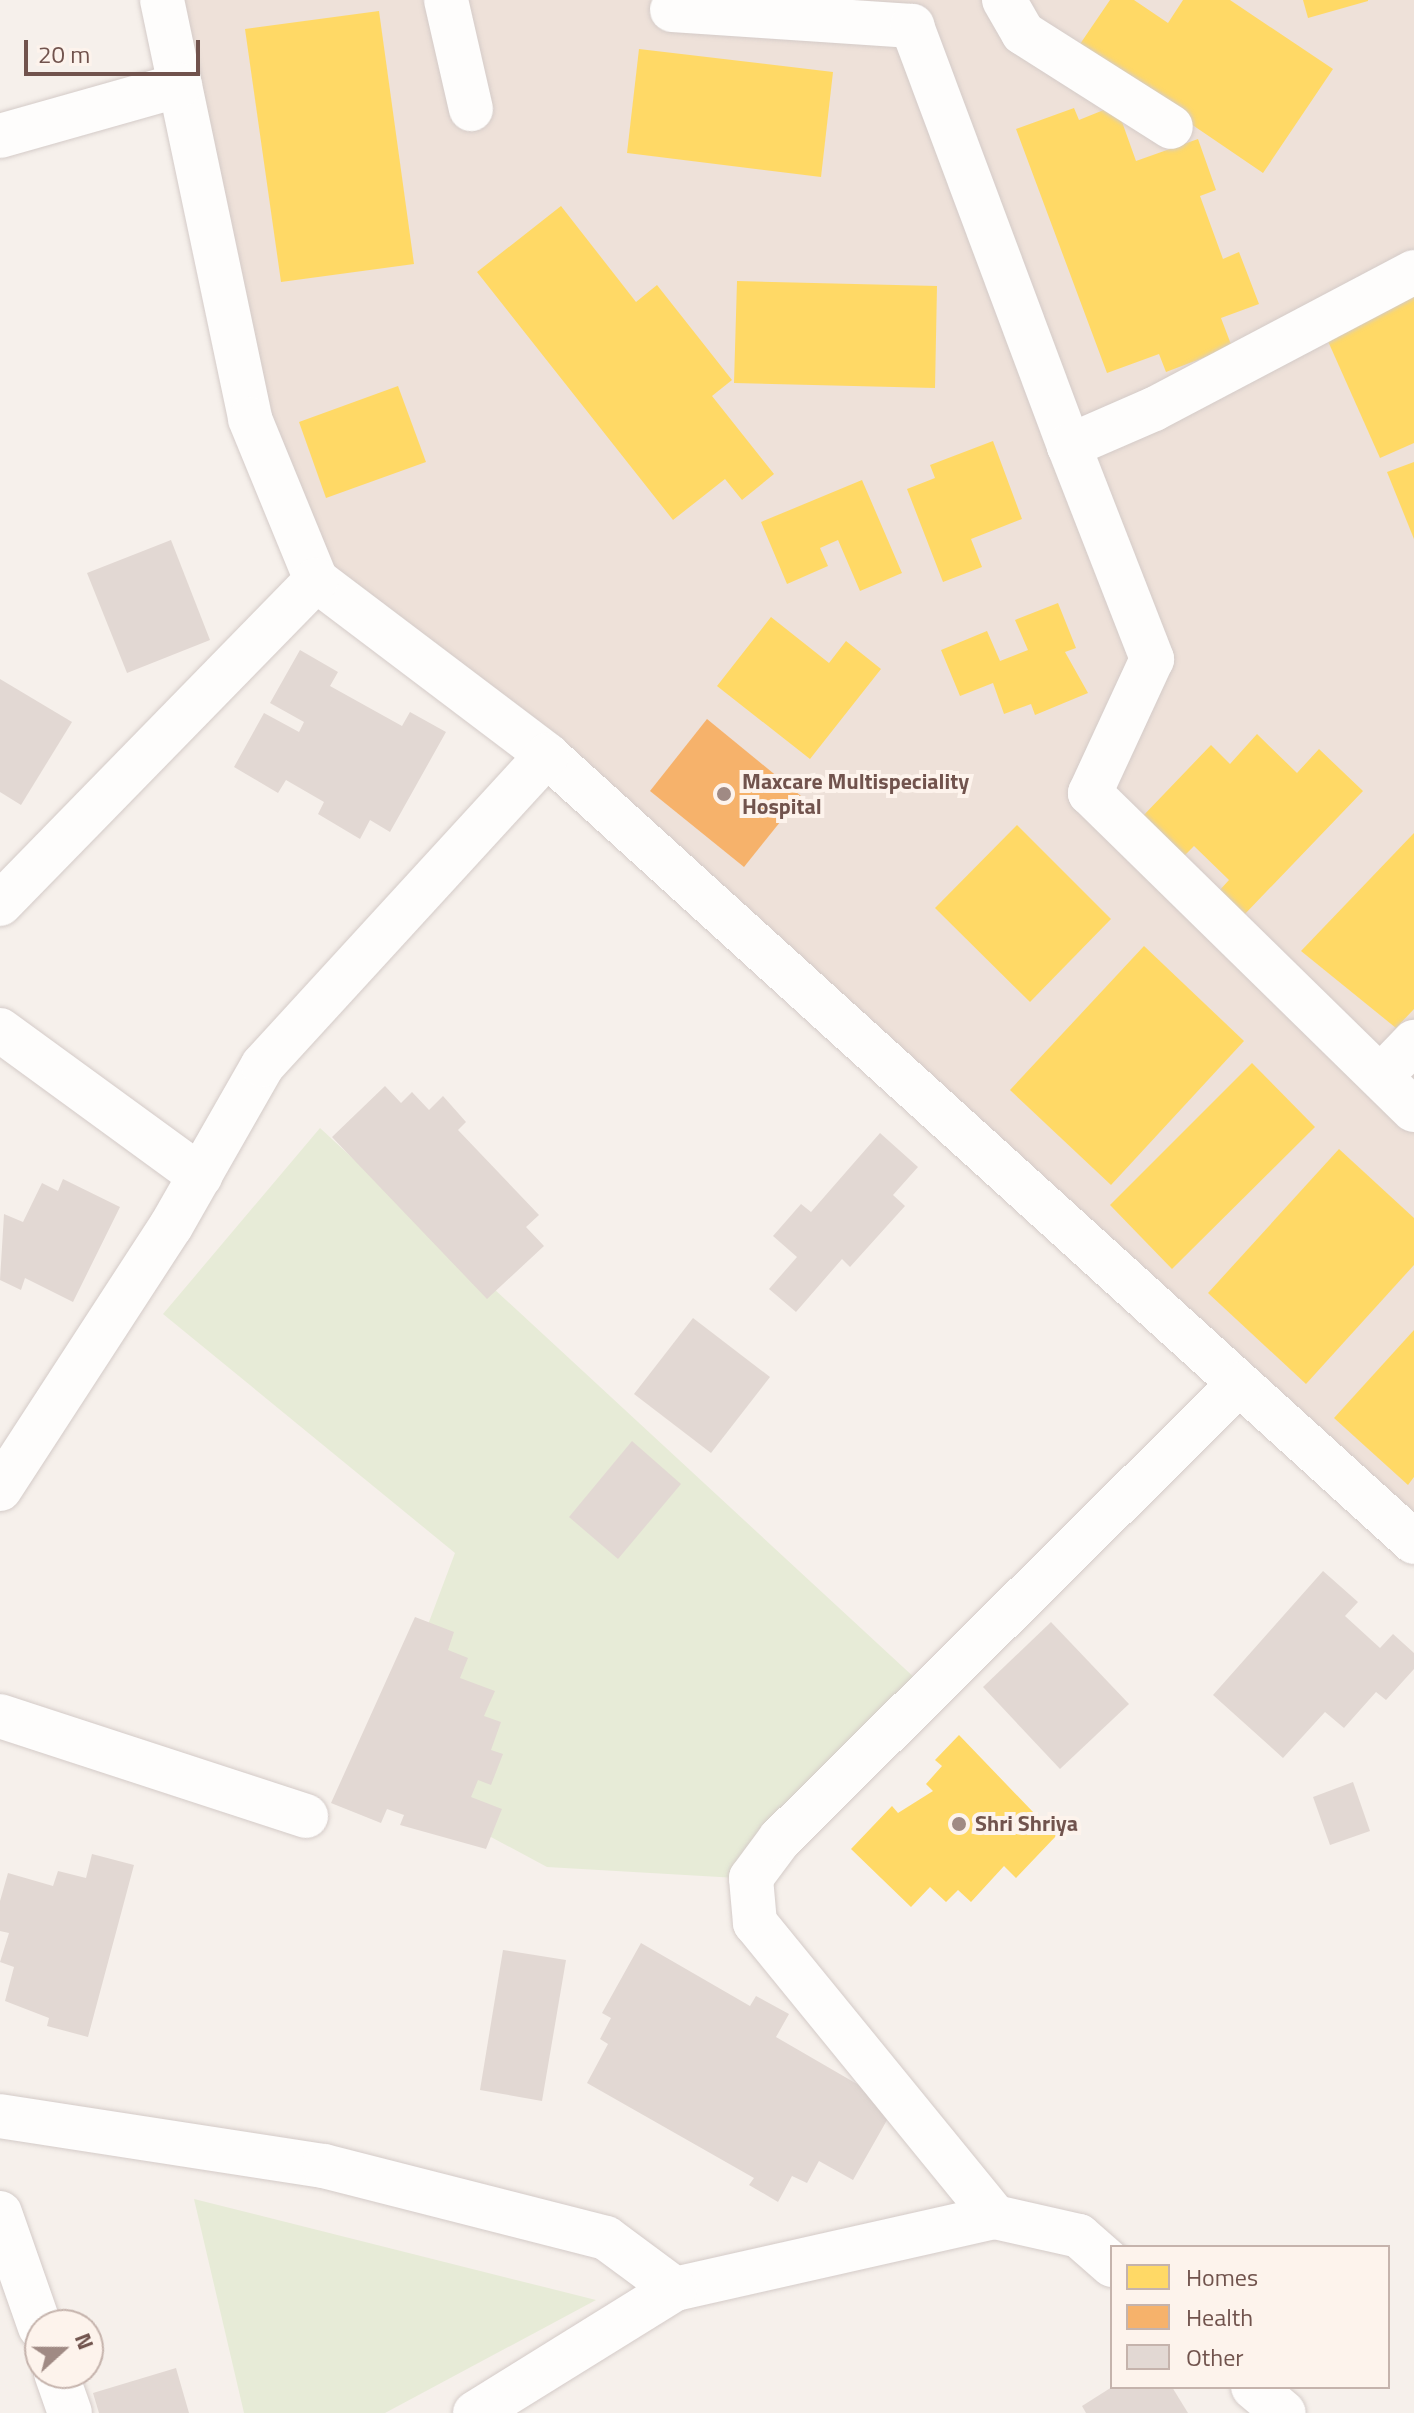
<!DOCTYPE html>
<html>
<head>
<meta charset="utf-8">
<style>
	body { margin:0 }
	#map { position:relative; width:1414px; height:2413px; overflow:hidden; background:#f6f0eb; font-family:"Titillium Web",sans-serif }
	div>[style] { position:absolute }
	[style*='--x'] { left:calc(var(--x)*1px); top:calc(var(--y)*1px); width:calc(var(--w)*1px); rotate:calc(var(--a)*1deg) }
	.residential>* { inset:0; background:#eee1d9 }
	.green>* { inset:0; background:#e7ebd7 }
	.homes>* { inset:0; background:#ffd966 }
	.health>* { inset:0; background:#f6b26b }
	.building>* { inset:0; background:#e2d8d3 }
	.roads { filter:drop-shadow(0 0 2px #d4cbc8) drop-shadow(0 0 2px #d4cbc8) }
	.minor>* { height:44px; margin:-22px; padding:0 22px; transform-origin:22px; border-radius:22px; background:#fefdfc }
	.dots>* { width:22px; height:22px; translate:-50% -50%; box-sizing:border-box; border:4px solid #fdf3ec; border-radius:50% }
	span { translate:-50% -50%; white-space:nowrap; text-align:center; line-height:1.15; -webkit-text-stroke:8px #fdf3ec; paint-order:stroke }
	.poi-label { font-size:22px; color:#71534d; font-weight:700 }
	.left { translate:0 -50%; text-align:left }
	.legend { position:absolute; left:1110px; top:2245px; width:280px; height:144px; box-sizing:border-box; background:#fdf3ec; border:2px solid #c5b3ac; margin:0; padding:10px 14px; list-style:none; font-size:24px; color:#71534d }
	.legend li { display:flex; align-items:center; gap:16px; height:40px }
	.legend b { width:40px; border:2px solid #c5b3ac }
	.north { position:absolute; left:24px; top:2309px; width:80px; height:80px; box-sizing:border-box; background:#fdf3ec; border:2px solid #c5b3ac; border-radius:50%; rotate:69deg; font-size:22px; font-weight:700; line-height:32px; text-align:center; color:#71534d }
	.north::after { content:''; display:block; margin:auto; width:28px; height:36px; background:#a08a84; clip-path:polygon(50% 0,100% 100%,50% 72%,0 100%) }
	.scale { position:absolute; left:24px; top:40px; width:176px; height:36px; box-sizing:border-box; border:4px solid #71534d; border-top:0; padding-left:10px; font-size:24px; line-height:28px; white-space:nowrap; color:#71534d; -webkit-text-stroke:6px #fdf3ec; paint-order:stroke }
</style>
</head>
<body>
<div id="map">
	<div class="residential">
		<div style="clip-path:polygon(161px 0,1414px 0,1414px 1550px,316px 554px,246px 385px)"></div>
	</div>
	<div class="green">
		<div style="clip-path:polygon(320px 1128px,930px 1692px,737px 1878px,547px 1867px,372px 1773px,455px 1553px,163px 1314px)"></div>
		<div style="clip-path:polygon(194px 2199px,596px 2300px,385px 2413px,244px 2413px)"></div>
	</div>
	<div class="homes">
		<div style="clip-path:polygon(1110px 0,1134px 0,1168px 23px,1183px 0,1230px 0,1333px 69px,1263px 173px,1078px 47px)"></div>
		<div style="clip-path:polygon(1303px 0,1368px 0,1368px 1px,1308px 18px)"></div>
		<div style="clip-path:polygon(379px 11px,414px 264px,281px 282px,245px 29px)"></div>
		<div style="clip-path:polygon(639px 49px,833px 72px,821px 177px,627px 153px)"></div>
		<div style="clip-path:polygon(1116px 105px,1136px 161px,1198px 139px,1216px 190px,1200px 196px,1223px 259px,1239px 252px,1259px 304px,1221px 318px,1232px 347px,1166px 372px,1159px 354px,1107px 373px,1016px 129px,1074px 108px,1079px 120px)"></div>
		<div style="clip-path:polygon(561px 206px,636px 302px,657px 285px,732px 380px,712px 396px,774px 474px,742px 500px,725px 479px,673px 520px,477px 272px)"></div>
		<div style="clip-path:polygon(737px 281px,937px 286px,935px 388px,734px 383px)"></div>
		<div style="clip-path:polygon(1414px 291px,1414px 443px,1380px 458px,1323px 330px)"></div>
		<div style="clip-path:polygon(398px 386px,426px 462px,326px 498px,299px 422px)"></div>
		<div style="clip-path:polygon(993px 441px,1022px 519px,971px 539px,982px 567px,943px 582px,907px 489px,935px 478px,930px 465px)"></div>
		<div style="clip-path:polygon(1414px 462px,1414px 539px,1387px 472px)"></div>
		<div style="clip-path:polygon(862px 480px,902px 573px,860px 591px,838px 540px,820px 548px,828px 566px,787px 584px,761px 522px)"></div>
		<div style="clip-path:polygon(1058px 603px,1076px 648px,1065px 652px,1088px 693px,1035px 715px,1031px 704px,1004px 714px,993px 683px,960px 696px,941px 650px,987px 631px,1000px 661px,1028px 650px,1015px 620px)"></div>
		<div style="clip-path:polygon(771px 617px,829px 663px,846px 641px,881px 669px,810px 759px,717px 686px)"></div>
		<div style="clip-path:polygon(1257px 734px,1297px 773px,1319px 749px,1363px 791px,1243px 916px,1218px 892px,1229px 880px,1194px 846px,1182px 858px,1141px 818px,1211px 745px,1230px 764px)"></div>
		<div style="clip-path:polygon(1017px 825px,1111px 919px,1030px 1002px,935px 908px)"></div>
		<div style="clip-path:polygon(1414px 833px,1414px 1009px,1396px 1028px,1301px 951px)"></div>
		<div style="clip-path:polygon(1144px 946px,1244px 1041px,1111px 1185px,1010px 1090px)"></div>
		<div style="clip-path:polygon(1252px 1063px,1315px 1127px,1172px 1269px,1110px 1205px)"></div>
		<div style="clip-path:polygon(1339px 1149px,1414px 1218px,1414px 1265px,1306px 1384px,1208px 1293px)"></div>
		<div style="clip-path:polygon(1414px 1330px,1414px 1477px,1408px 1485px,1334px 1418px)"></div>
		<div style="clip-path:polygon(959px 1735px,1056px 1836px,1016px 1878px,1004px 1866px,971px 1902px,958px 1890px,946px 1902px,930px 1887px,911px 1907px,851px 1849px,892px 1806px,898px 1813px,933px 1791px,926px 1784px,942px 1766px,935px 1760px)"></div>
	</div>
	<div class="health">
		<div style="clip-path:polygon(707px 719px,801px 796px,744px 867px,650px 791px)"></div>
	</div>
	<div class="building">
		<div style="clip-path:polygon(171px 540px,210px 640px,127px 673px,87px 573px)"></div>
		<div style="clip-path:polygon(300px 650px,338px 672px,330px 686px,402px 726px,410px 712px,446px 732px,390px 832px,370px 820px,360px 839px,318px 814px,324px 802px,286px 780px,278px 793px,234px 767px,264px 713px,299px 732px,304px 722px,270px 703px)"></div>
		<div style="clip-path:polygon(0 679px,72px 722px,21px 805px,0 792px)"></div>
		<div style="clip-path:polygon(385px 1086px,401px 1103px,412px 1092px,429px 1110px,443px 1096px,466px 1122px,458px 1130px,539px 1215px,526px 1227px,544px 1246px,487px 1299px,332px 1137px)"></div>
		<div style="clip-path:polygon(880px 1133px,918px 1167px,893px 1195px,905px 1206px,850px 1267px,842px 1259px,796px 1312px,769px 1289px,797px 1257px,773px 1236px,801px 1204px,811px 1212px)"></div>
		<div style="clip-path:polygon(63px 1179px,120px 1207px,73px 1302px,25px 1278px,21px 1290px,0 1280px,4px 1214px,23px 1222px,42px 1183px,58px 1191px)"></div>
		<div style="clip-path:polygon(693px 1318px,770px 1377px,711px 1453px,634px 1394px)"></div>
		<div style="clip-path:polygon(632px 1441px,681px 1484px,618px 1559px,569px 1517px)"></div>
		<div style="clip-path:polygon(1323px 1571px,1358px 1602px,1345px 1616px,1380px 1648px,1393px 1634px,1414px 1653px,1414px 1669px,1386px 1700px,1376px 1692px,1344px 1728px,1325px 1712px,1283px 1758px,1213px 1695px)"></div>
		<div style="clip-path:polygon(415px 1617px,454px 1632px,448px 1650px,468px 1658px,460px 1678px,495px 1691px,484px 1716px,501px 1722px,491px 1750px,503px 1754px,491px 1785px,478px 1780px,471px 1797px,502px 1809px,486px 1849px,400px 1825px,404px 1815px,387px 1809px,381px 1823px,331px 1803px)"></div>
		<div style="clip-path:polygon(1051px 1622px,1129px 1704px,1060px 1769px,983px 1687px)"></div>
		<div style="clip-path:polygon(1353px 1782px,1370px 1831px,1330px 1845px,1313px 1797px)"></div>
		<div style="clip-path:polygon(92px 1854px,134px 1865px,88px 2037px,47px 2026px,49px 2018px,5px 2001px,14px 1967px,0 1962px,9px 1933px,0 1931px,0 1901px,8px 1873px,53px 1886px,58px 1871px,86px 1878px)"></div>
		<div style="clip-path:polygon(641px 1943px,750px 2006px,756px 1996px,789px 2014px,776px 2037px,895px 2106px,853px 2180px,819px 2161px,807px 2183px,792px 2176px,778px 2202px,749px 2185px,754px 2178px,587px 2083px,608px 2044px,600px 2039px,611px 2018px,602px 2013px)"></div>
		<div style="clip-path:polygon(503px 1950px,566px 1960px,542px 2101px,480px 2090px)"></div>
		<div style="clip-path:polygon(176px 2368px,189px 2413px,99px 2413px,93px 2393px)"></div>
		<div style="clip-path:polygon(1112px 2387px,1172px 2387px,1188px 2413px,1086px 2413px,1082px 2406px)"></div>
	</div>
	<div class="roads">
		<div class="minor">
			<div style="--x:162;--y:0;--w:428;--a:78.1"></div>
			<div style="--x:250;--y:419;--w:174;--a:67.7"></div>
			<div style="--x:316;--y:580;--w:290;--a:37.1"></div>
			<div style="--x:547;--y:755;--w:1171;--a:42.23"></div>
			<div style="--x:446;--y:0;--w:112;--a:77.1"></div>
			<div style="--x:1004;--y:0;--w:38;--a:60"></div>
			<div style="--x:1023;--y:33;--w:175;--a:32.4"></div>
			<div style="--x:672;--y:10;--w:241;--a:3.8"></div>
			<div style="--x:912;--y:26;--w:448;--a:69.5"></div>
			<div style="--x:0;--y:136;--w:187;--a:-15.8"></div>
			<div style="--x:1414;--y:272;--w:294;--a:152.2"></div>
			<div style="--x:1154;--y:409;--w:93;--a:156.5"></div>
			<div style="--x:1069;--y:446;--w:229;--a:68.7"></div>
			<div style="--x:1152;--y:659;--w:148;--a:114.8"></div>
			<div style="--x:1090;--y:793;--w:453;--a:44.4"></div>
			<div style="--x:0;--y:904;--w:453;--a:-45.7"></div>
			<div style="--x:0;--y:1030;--w:248;--a:36.1"></div>
			<div style="--x:1383;--y:1074;--w:45;--a:-45.9"></div>
			<div style="--x:0;--y:1489;--w:314;--a:-57"></div>
			<div style="--x:171;--y:1226;--w:185;--a:-60.3"></div>
			<div style="--x:263;--y:1065;--w:420;--a:-47.5"></div>
			<div style="--x:0;--y:1716;--w:322;--a:18.1"></div>
			<div style="--x:0;--y:2116;--w:328;--a:8.8"></div>
			<div style="--x:324;--y:2166;--w:291;--a:14.3"></div>
			<div style="--x:606;--y:2238;--w:86;--a:36.5"></div>
			<div style="--x:675;--y:2289;--w:328;--a:-12.7"></div>
			<div style="--x:995;--y:2217;--w:86;--a:12.7"></div>
			<div style="--x:1079;--y:2236;--w:44;--a:41.3"></div>
			<div style="--x:0;--y:2213;--w:121;--a:70.7"></div>
			<div style="--x:995;--y:2217;--w:380;--a:-129.2"></div>
			<div style="--x:755;--y:1923;--w:45;--a:-95.1"></div>
			<div style="--x:751;--y:1878;--w:49;--a:-53.4"></div>
			<div style="--x:780;--y:1839;--w:646;--a:-44.75"></div>
			<div style="--x:56;--y:2373;--w:42;--a:70.7"></div>
			<div style="--x:1253;--y:2387;--w:40;--a:40"></div>
			<div style="--x:475;--y:2413;--w:235;--a:-31.8"></div>
		</div>
	</div>
	<div class="dots">
		<div style="left:724px;top:794px;background:#a08a84"></div>
		<div style="left:959px;top:1824px;background:#a08a84"></div>
	</div>
	<div class="poi-label">
		<span class="left" style="left:742px;top:794px">Maxcare Multispeciality<br>Hospital</span>
		<span class="left" style="left:975px;top:1824px">Shri Shriya</span>
	</div>
	<ul class="legend">
	<li><b style="height:22px;background:#ffd966"></b>Homes</li>
	<li><b style="height:22px;background:#f6b26b"></b>Health</li>
	<li><b style="height:22px;background:#e2d8d3"></b>Other</li>
	</ul>
	<div class="north">N</div>
	<div class="scale">20 m</div>
</div>
</body>
</html>
